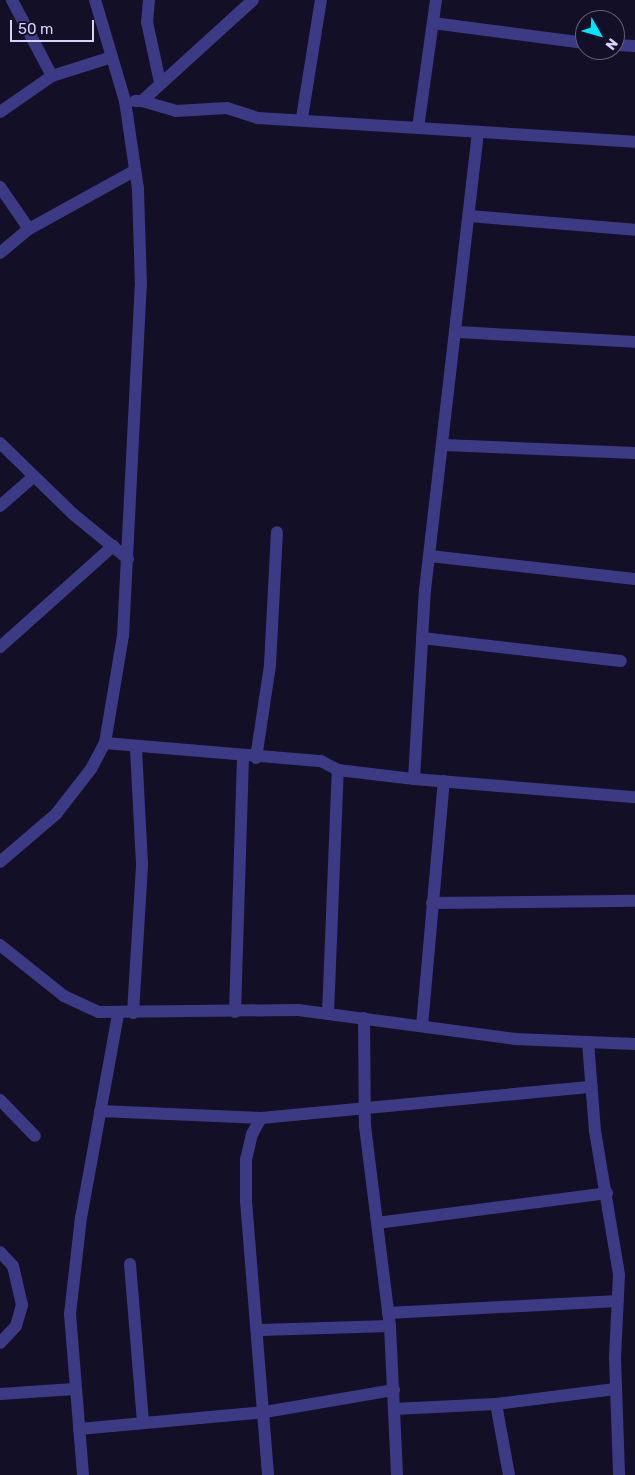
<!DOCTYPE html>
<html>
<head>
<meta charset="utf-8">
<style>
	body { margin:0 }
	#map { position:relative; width:635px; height:1475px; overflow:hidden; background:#130f26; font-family:Rubik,sans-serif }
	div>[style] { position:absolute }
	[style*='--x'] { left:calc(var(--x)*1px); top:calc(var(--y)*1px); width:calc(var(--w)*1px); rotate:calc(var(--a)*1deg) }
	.minor>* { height:12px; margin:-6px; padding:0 6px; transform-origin:6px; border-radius:6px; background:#3d3a85 }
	span { translate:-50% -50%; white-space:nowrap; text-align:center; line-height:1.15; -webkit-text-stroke:5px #130f26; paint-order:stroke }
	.north { position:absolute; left:575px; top:10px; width:50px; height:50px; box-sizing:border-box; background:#130f26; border:1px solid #625e7d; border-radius:50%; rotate:128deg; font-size:14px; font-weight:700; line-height:20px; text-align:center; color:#d9d4ff }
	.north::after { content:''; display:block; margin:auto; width:18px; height:22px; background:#00e5ff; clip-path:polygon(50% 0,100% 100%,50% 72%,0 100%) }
	.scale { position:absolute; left:10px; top:20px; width:84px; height:22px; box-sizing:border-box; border:2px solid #d9d4ff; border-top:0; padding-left:6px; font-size:15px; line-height:18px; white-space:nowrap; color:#d9d4ff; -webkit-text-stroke:4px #130f26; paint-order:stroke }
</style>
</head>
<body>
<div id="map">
	<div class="minor">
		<div style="--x:149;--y:0;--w:22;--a:95"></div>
		<div style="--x:147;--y:22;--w:61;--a:77.8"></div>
		<div style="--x:433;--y:23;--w:153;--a:7.5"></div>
		<div style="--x:615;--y:45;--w:20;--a:3"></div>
		<div style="--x:52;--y:76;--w:63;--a:-17.6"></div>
		<div style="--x:135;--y:101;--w:7;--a:0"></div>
		<div style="--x:142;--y:101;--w:150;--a:-42.3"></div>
		<div style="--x:142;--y:101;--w:35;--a:16"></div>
		<div style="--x:176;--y:111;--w:51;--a:-3.4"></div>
		<div style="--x:227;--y:108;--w:33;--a:18"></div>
		<div style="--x:258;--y:118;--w:378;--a:3.6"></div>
		<div style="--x:0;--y:112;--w:63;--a:-34.7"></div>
		<div style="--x:52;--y:76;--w:86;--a:-117.8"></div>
		<div style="--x:302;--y:118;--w:120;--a:-80.9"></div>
		<div style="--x:418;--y:128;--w:129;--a:-82"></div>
		<div style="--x:0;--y:187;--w:51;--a:55.4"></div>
		<div style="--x:470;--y:216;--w:166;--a:4.8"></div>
		<div style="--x:0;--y:253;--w:38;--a:-40"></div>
		<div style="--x:29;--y:229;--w:120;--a:-28.9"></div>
		<div style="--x:458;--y:332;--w:177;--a:3.2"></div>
		<div style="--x:0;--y:443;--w:102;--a:44.2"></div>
		<div style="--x:73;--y:514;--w:71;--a:39.3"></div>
		<div style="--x:444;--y:445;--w:191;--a:2.4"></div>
		<div style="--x:0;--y:506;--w:44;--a:-41.3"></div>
		<div style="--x:430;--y:556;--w:206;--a:6.4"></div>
		<div style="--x:422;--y:638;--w:200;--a:6.6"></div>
		<div style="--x:0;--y:647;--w:152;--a:-41.8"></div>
		<div style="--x:105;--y:743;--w:217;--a:4.8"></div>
		<div style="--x:321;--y:761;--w:19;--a:28"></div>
		<div style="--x:338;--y:770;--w:77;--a:6.8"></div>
		<div style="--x:414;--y:779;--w:222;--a:4.7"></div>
		<div style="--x:256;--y:758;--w:94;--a:-81.4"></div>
		<div style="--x:270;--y:665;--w:133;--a:-87"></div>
		<div style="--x:414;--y:779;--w:189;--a:-86.7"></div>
		<div style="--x:425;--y:590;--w:461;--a:-83.4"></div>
		<div style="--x:0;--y:862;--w:74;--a:-40.6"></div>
		<div style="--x:56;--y:814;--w:57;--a:-52.1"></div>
		<div style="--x:91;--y:769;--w:30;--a:-62"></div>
		<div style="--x:105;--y:743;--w:109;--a:-80.5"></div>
		<div style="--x:123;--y:636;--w:350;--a:-87.1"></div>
		<div style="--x:141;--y:286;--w:97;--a:-91.8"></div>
		<div style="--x:138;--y:189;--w:89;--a:-98.4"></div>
		<div style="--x:125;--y:101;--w:105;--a:-106.5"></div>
		<div style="--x:432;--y:903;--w:203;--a:-0.6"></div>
		<div style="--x:0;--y:945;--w:82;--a:38.6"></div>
		<div style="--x:64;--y:996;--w:38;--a:25"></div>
		<div style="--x:99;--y:1012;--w:199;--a:-0.6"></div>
		<div style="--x:298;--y:1010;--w:219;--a:7.6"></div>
		<div style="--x:515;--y:1039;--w:120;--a:2.4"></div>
		<div style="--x:235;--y:1012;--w:255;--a:-88.2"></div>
		<div style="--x:133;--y:1013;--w:149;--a:-86.5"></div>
		<div style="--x:142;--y:864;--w:115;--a:-93"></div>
		<div style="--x:328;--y:1014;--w:244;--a:-87.7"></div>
		<div style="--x:364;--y:1018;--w:108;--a:89.5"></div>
		<div style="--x:365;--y:1126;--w:202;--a:82.9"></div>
		<div style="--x:390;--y:1326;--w:149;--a:87.3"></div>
		<div style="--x:422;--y:1026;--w:246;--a:-84.9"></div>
		<div style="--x:588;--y:1042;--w:89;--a:85.5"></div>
		<div style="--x:595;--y:1131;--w:146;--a:80.5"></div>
		<div style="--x:619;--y:1275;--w:83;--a:92.8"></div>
		<div style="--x:615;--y:1358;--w:117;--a:88"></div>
		<div style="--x:0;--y:1100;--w:50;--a:45.8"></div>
		<div style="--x:100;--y:1111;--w:161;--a:2.5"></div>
		<div style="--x:261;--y:1118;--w:332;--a:-5.4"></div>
		<div style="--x:261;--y:1118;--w:18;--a:119"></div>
		<div style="--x:252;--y:1134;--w:26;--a:103"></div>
		<div style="--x:246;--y:1159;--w:42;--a:90"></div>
		<div style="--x:246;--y:1201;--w:275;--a:85.4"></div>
		<div style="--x:377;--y:1223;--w:232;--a:-7.4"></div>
		<div style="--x:0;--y:1252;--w:19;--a:47"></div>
		<div style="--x:13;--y:1266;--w:40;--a:77"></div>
		<div style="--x:22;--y:1305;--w:22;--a:106"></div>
		<div style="--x:16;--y:1326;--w:23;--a:133"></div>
		<div style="--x:130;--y:1264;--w:158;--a:85.3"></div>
		<div style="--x:388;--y:1313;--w:230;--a:-3"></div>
		<div style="--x:260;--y:1330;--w:130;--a:-1.8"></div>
		<div style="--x:0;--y:1394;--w:74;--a:-3.9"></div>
		<div style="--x:496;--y:1404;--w:72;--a:79.6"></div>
		<div style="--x:394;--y:1409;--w:102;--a:-2.8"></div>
		<div style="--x:496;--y:1404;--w:120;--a:-7.2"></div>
		<div style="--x:79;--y:1429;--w:187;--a:-5.2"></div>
		<div style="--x:265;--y:1412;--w:131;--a:-9.7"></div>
		<div style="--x:83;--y:1475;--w:162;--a:-94.6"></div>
		<div style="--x:70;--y:1314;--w:97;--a:-83.5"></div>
		<div style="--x:81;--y:1218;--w:207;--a:-79.7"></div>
	</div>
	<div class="north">N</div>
	<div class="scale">50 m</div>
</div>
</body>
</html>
